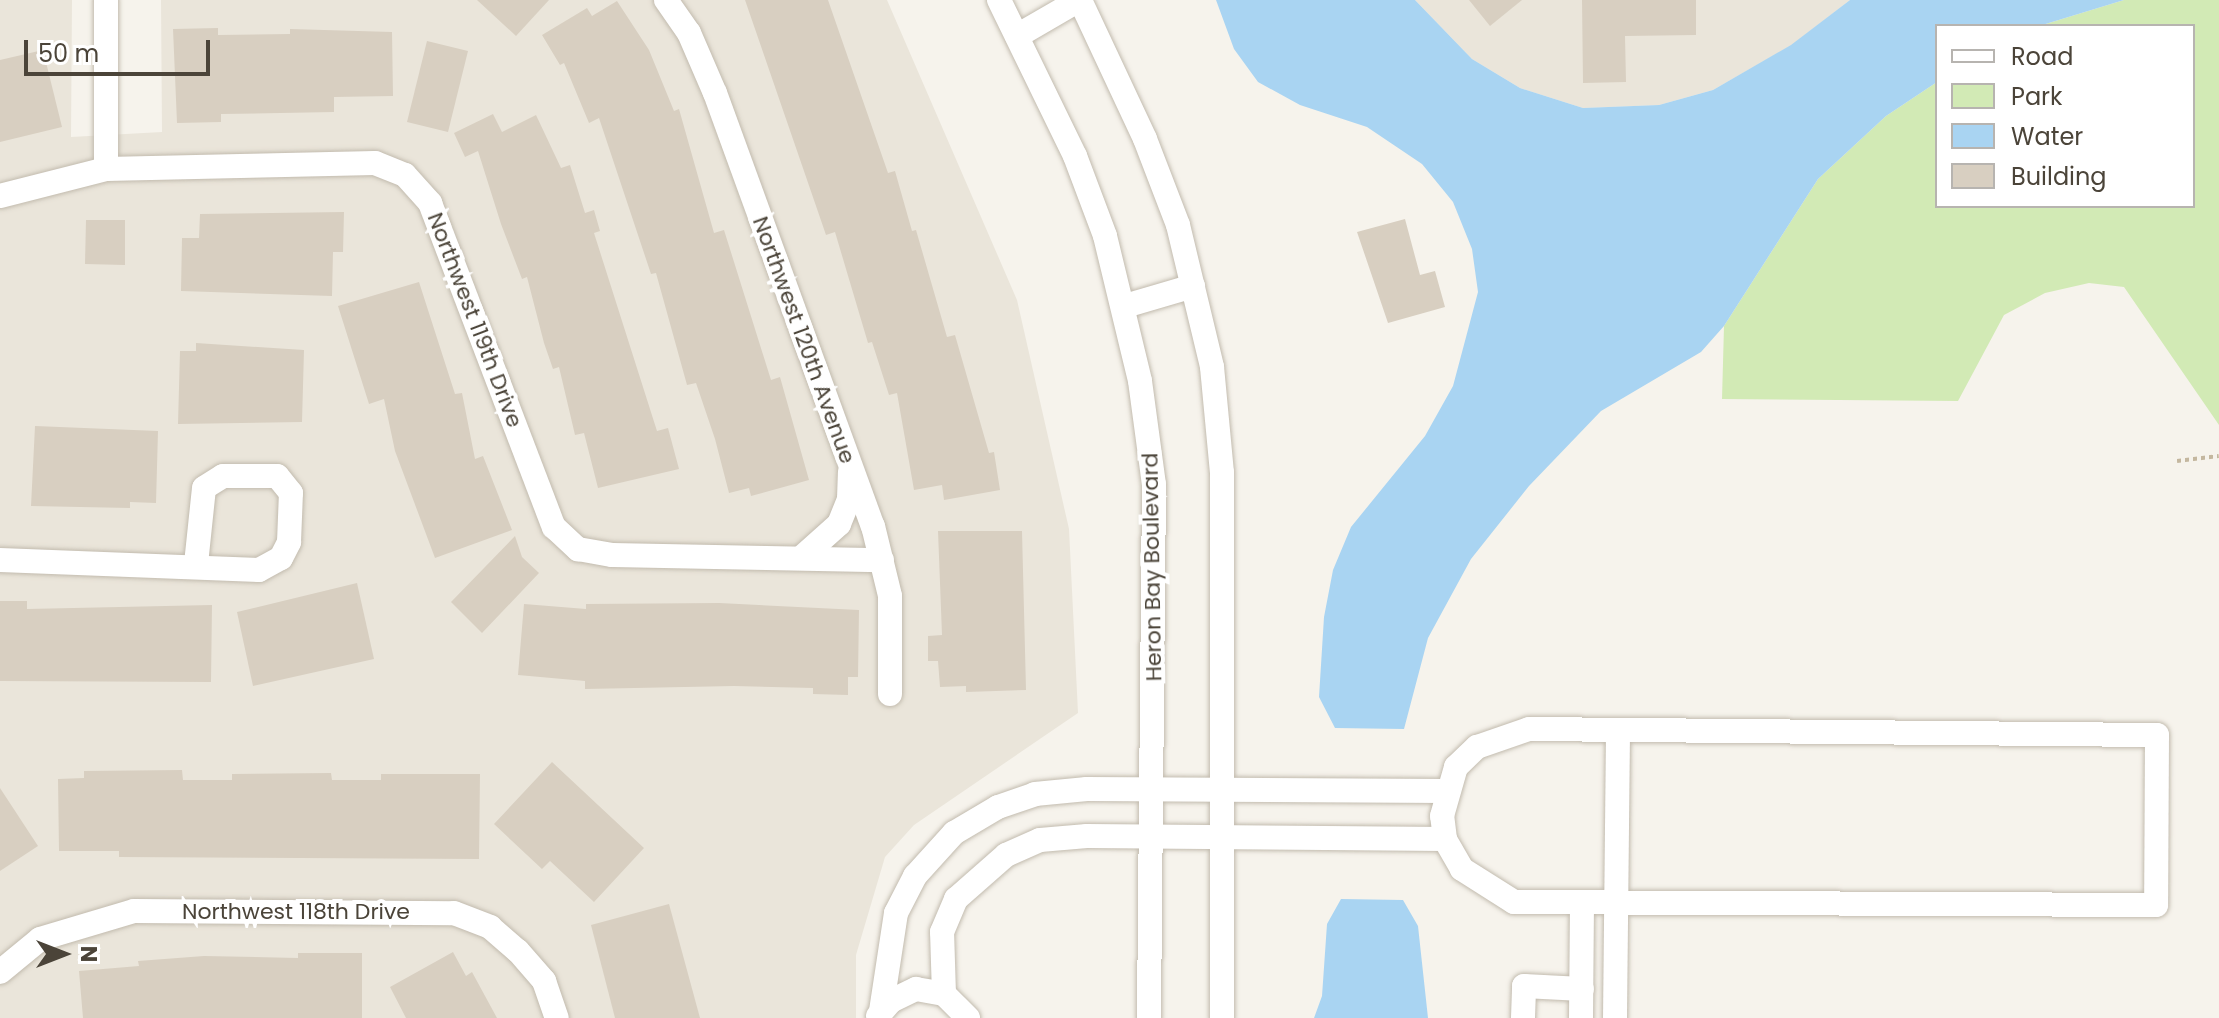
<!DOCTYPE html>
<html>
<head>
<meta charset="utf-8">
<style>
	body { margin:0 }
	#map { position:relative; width:2219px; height:1018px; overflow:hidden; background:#f6f3ec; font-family:Poppins,sans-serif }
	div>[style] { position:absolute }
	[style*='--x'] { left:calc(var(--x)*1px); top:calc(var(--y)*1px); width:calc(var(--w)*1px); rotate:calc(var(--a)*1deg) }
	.residential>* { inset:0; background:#eae5da }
	.green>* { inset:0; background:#d2eab5 }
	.water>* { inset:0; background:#a9d4f2 }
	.building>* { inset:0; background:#d8cfc1 }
	.path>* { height:4px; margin-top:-2px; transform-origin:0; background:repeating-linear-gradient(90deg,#c4b79f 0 4px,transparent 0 8px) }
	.roads { filter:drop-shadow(0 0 2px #c2bbae) drop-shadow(0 0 2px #c2bbae) }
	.minor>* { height:24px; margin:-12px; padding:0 12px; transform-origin:12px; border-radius:12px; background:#fff }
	span { translate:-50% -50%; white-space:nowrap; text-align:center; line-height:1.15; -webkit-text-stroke:8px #fff; paint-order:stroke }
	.street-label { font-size:22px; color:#4b4439 }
	.legend { position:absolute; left:1935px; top:24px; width:260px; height:184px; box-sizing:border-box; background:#fff; border:2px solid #b7b4b0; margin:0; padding:10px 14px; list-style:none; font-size:24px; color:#4b4439 }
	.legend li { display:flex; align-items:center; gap:16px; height:40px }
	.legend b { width:40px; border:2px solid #b7b4b0 }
	.north { position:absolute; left:24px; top:914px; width:80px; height:80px; -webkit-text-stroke:6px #fff; paint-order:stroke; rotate:90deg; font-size:22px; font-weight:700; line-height:32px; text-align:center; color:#4b4439 }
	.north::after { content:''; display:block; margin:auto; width:28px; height:36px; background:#4b4439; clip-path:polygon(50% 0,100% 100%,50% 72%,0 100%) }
	.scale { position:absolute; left:24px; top:40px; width:186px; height:36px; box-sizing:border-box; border:4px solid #4b4439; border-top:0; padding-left:10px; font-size:24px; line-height:28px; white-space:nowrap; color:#4b4439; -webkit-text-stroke:6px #fff; paint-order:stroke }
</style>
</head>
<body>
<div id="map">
	<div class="residential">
		<div style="clip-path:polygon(0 0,72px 0,71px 137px,162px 132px,161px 0,887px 0,1017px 300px,1069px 529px,1078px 713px,914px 825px,885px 857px,856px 955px,856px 1018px,0 1018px)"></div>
		<div style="clip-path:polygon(1415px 0,1850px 0,1792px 45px,1713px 90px,1659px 105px,1583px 108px,1520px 88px,1472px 59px)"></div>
	</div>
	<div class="green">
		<div style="clip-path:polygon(2124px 0,2219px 0,2219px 425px,2124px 287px,2089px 283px,2045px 293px,2004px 315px,1958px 401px,1722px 399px,1724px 326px,1818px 179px,1886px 116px,1937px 82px,1937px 206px,2193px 206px,2193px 26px,2039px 26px)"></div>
	</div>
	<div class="water">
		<div style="clip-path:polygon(1216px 0,1415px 0,1472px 59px,1520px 88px,1583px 108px,1659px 105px,1713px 90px,1791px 45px,1850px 0,2124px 0,2039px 26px,1937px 26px,1937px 82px,1886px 116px,1818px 179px,1724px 326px,1701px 352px,1601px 411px,1529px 486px,1471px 559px,1428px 638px,1404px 729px,1335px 728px,1319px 697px,1324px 617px,1333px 570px,1351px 527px,1425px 436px,1453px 386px,1478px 292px,1472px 249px,1453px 202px,1422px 164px,1367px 127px,1300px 105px,1258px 82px,1234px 49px)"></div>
		<div style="clip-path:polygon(1341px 899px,1403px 900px,1418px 926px,1428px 1018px,1314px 1018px,1322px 996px,1327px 924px)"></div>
	</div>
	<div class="building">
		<div style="clip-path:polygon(477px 0,549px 0,516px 36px)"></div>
		<div style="clip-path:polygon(745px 0,828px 0,888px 173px,895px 171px,912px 231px,916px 230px,947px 337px,955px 335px,989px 453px,994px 452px,1000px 490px,944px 500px,942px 485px,914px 490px,897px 393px,889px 395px,872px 342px,868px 343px,835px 232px,826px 235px)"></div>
		<div style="clip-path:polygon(1469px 0,1522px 0,1490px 26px)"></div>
		<div style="clip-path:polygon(1582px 0,1696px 0,1696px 35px,1625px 36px,1626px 82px,1583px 83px)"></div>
		<div style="clip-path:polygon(617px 1px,649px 50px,674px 111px,679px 109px,714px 233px,724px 230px,771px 380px,780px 377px,809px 480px,751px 496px,749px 488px,729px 493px,715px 439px,696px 383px,687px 385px,656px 273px,651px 274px,599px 118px,589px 123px,564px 63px,560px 65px,542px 35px,587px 8px,592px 16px)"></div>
		<div style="clip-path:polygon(218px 28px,218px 35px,290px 34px,290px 29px,392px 32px,393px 96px,334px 97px,334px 112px,221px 114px,221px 122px,177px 123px,173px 29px)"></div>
		<div style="clip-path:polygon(427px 41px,468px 51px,448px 132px,407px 122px)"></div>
		<div style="clip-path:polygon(43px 50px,62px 127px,0 142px,0 60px)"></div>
		<div style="clip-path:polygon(493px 114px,502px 132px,536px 115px,561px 168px,570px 165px,585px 213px,594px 210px,600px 231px,594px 233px,657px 431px,668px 428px,679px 469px,598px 488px,584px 433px,575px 435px,559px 367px,553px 369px,544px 343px,527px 277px,522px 279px,501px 224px,478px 151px,465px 157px,454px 133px)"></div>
		<div style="clip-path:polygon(344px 212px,343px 252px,333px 252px,332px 296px,181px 291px,182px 238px,199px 238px,200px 214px)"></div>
		<div style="clip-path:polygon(1405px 219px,1420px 275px,1435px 271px,1445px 307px,1388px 323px,1357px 232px)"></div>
		<div style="clip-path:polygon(86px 220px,125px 220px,125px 265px,85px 264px)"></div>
		<div style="clip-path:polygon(419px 282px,455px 394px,462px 393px,475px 459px,483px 456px,512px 530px,435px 558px,395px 451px,384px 399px,369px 404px,338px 306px)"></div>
		<div style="clip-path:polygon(196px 343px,304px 350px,302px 422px,178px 424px,180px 351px,196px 351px)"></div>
		<div style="clip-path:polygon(35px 426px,158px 431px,156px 503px,130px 502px,130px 508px,31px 506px)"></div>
		<div style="clip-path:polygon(938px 531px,1022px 531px,1026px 690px,966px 692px,966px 686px,940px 687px,938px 661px,928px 661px,928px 636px,942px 635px)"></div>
		<div style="clip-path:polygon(515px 536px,522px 557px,539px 573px,482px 633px,451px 602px)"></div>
		<div style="clip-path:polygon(357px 583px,374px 659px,253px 686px,237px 612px)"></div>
		<div style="clip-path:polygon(0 601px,27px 601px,27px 609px,212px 605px,211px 682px,0 681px)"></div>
		<div style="clip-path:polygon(719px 603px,859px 610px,858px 677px,848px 677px,848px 695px,813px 694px,813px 688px,734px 686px,585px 689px,585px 681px,518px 675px,524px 604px,586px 609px,586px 604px)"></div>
		<div style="clip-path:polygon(552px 762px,644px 848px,594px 902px,550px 861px,542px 869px,494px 824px)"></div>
		<div style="clip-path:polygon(182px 770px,183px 780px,232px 780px,232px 774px,331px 773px,332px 780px,381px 780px,381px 774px,480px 774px,479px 859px,119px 857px,119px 851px,59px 851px,58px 779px,84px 778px,84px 771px)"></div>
		<div style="clip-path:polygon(0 788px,38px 846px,0 871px)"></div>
		<div style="clip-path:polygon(669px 904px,700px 1018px,615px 1018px,591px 925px)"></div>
		<div style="clip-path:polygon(453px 952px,466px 976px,472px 972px,497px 1018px,406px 1018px,390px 987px)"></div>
		<div style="clip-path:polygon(298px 953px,362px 953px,362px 1018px,83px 1018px,79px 971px,139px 966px,138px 961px,204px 956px,298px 958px)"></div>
	</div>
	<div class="path">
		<div style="--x:2177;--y:461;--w:42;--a:-6.8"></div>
	</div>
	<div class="roads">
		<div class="minor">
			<div style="--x:106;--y:0;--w:169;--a:90"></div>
			<div style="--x:666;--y:0;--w:40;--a:55.1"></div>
			<div style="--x:689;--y:33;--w:65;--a:66.6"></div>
			<div style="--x:715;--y:93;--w:461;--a:70"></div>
			<div style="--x:873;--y:526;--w:72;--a:76.3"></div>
			<div style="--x:890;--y:596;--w:98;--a:90"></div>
			<div style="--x:999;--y:0;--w:174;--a:64"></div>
			<div style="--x:1075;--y:156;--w:85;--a:69.4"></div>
			<div style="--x:1105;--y:236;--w:149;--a:76.4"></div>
			<div style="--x:1140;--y:381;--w:104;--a:82.3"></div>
			<div style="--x:1154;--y:484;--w:534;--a:90.54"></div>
			<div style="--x:1080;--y:0;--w:153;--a:64.9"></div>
			<div style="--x:1145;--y:139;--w:92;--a:69"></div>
			<div style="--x:1178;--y:225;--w:146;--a:76.5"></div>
			<div style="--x:1212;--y:367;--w:105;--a:84.6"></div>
			<div style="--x:1222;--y:472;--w:546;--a:90"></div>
			<div style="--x:1017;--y:36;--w:72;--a:-30.1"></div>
			<div style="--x:0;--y:196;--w:109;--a:-14.3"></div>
			<div style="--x:106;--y:169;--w:269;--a:-1.3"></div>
			<div style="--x:375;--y:163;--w:32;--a:22"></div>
			<div style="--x:405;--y:175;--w:38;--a:48"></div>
			<div style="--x:430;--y:203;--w:347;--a:69.1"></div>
			<div style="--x:554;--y:527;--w:33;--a:43"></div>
			<div style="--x:578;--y:549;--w:35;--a:10"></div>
			<div style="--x:612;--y:555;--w:270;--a:1.1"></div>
			<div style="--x:1125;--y:306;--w:71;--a:-16.4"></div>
			<div style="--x:801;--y:558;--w:51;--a:-41.8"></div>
			<div style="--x:839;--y:524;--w:27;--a:-68"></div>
			<div style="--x:849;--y:499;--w:27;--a:-88"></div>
			<div style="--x:0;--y:560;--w:259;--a:2.2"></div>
			<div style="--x:259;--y:570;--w:25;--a:-29"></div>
			<div style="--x:281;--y:558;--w:18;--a:-63"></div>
			<div style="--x:289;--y:542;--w:49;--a:-87.7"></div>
			<div style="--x:291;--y:493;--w:22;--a:-129"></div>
			<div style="--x:277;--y:476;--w:54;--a:180"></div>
			<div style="--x:223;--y:476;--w:22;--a:148"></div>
			<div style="--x:204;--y:488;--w:76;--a:96"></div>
			<div style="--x:1529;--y:729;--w:628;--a:0.55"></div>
			<div style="--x:2157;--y:735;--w:170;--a:90.3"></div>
			<div style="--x:2156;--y:905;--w:642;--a:-179.73"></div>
			<div style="--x:1514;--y:902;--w:62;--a:-147.6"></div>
			<div style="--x:1462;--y:869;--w:34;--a:-120"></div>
			<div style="--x:1445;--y:839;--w:23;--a:-97"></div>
			<div style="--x:1442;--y:816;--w:51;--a:-74.1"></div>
			<div style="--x:1456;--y:767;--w:29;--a:-44"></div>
			<div style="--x:1477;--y:747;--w:55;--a:-19.1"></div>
			<div style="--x:0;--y:972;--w:52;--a:-39.5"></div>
			<div style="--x:40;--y:939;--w:98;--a:-16.6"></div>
			<div style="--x:134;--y:911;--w:320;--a:0.4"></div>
			<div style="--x:454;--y:913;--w:39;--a:21"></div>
			<div style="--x:490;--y:927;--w:37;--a:41"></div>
			<div style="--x:518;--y:951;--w:40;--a:49"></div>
			<div style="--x:544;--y:981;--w:39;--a:71"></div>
			<div style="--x:944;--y:994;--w:62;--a:-91.8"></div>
			<div style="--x:942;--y:932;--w:36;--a:-67"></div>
			<div style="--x:956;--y:899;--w:67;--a:-41.3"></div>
			<div style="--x:1006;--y:855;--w:37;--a:-24"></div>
			<div style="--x:1040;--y:840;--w:47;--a:-4.9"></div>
			<div style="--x:1087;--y:836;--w:358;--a:0.5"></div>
			<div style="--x:881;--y:1011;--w:99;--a:-81.3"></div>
			<div style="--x:896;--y:913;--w:42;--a:-62.8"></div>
			<div style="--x:915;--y:876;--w:58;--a:-47.8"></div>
			<div style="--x:954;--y:833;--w:51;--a:-30.6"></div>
			<div style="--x:998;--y:807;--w:39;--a:-19"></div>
			<div style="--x:1035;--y:794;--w:52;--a:-5.5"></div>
			<div style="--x:1087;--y:789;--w:359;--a:0.3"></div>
			<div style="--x:878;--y:1016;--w:20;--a:-49"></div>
			<div style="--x:891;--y:1001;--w:28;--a:-26"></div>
			<div style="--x:916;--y:989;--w:28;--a:10"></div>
			<div style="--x:944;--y:994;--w:34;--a:45"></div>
			<div style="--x:1523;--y:1018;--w:32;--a:-88"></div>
			<div style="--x:1524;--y:986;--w:58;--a:3"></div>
			<div style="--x:1581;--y:1018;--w:116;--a:-89.5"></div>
			<div style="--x:1615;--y:1018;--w:288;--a:-89.4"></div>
		</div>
	</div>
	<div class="street-label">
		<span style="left:475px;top:320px;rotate:69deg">Northwest 119th Drive</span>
		<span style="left:804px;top:340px;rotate:70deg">Northwest 120th Avenue</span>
		<span style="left:1152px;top:567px;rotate:-91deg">Heron Bay Boulevard</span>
		<span style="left:296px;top:912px">Northwest 118th Drive</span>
	</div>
	<ul class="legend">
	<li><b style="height:10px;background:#fff"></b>Road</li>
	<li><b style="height:22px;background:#d2eab5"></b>Park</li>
	<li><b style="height:22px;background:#a9d4f2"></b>Water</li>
	<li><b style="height:22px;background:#d8cfc1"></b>Building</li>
	</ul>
	<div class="north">N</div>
	<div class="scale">50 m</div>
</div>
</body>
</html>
